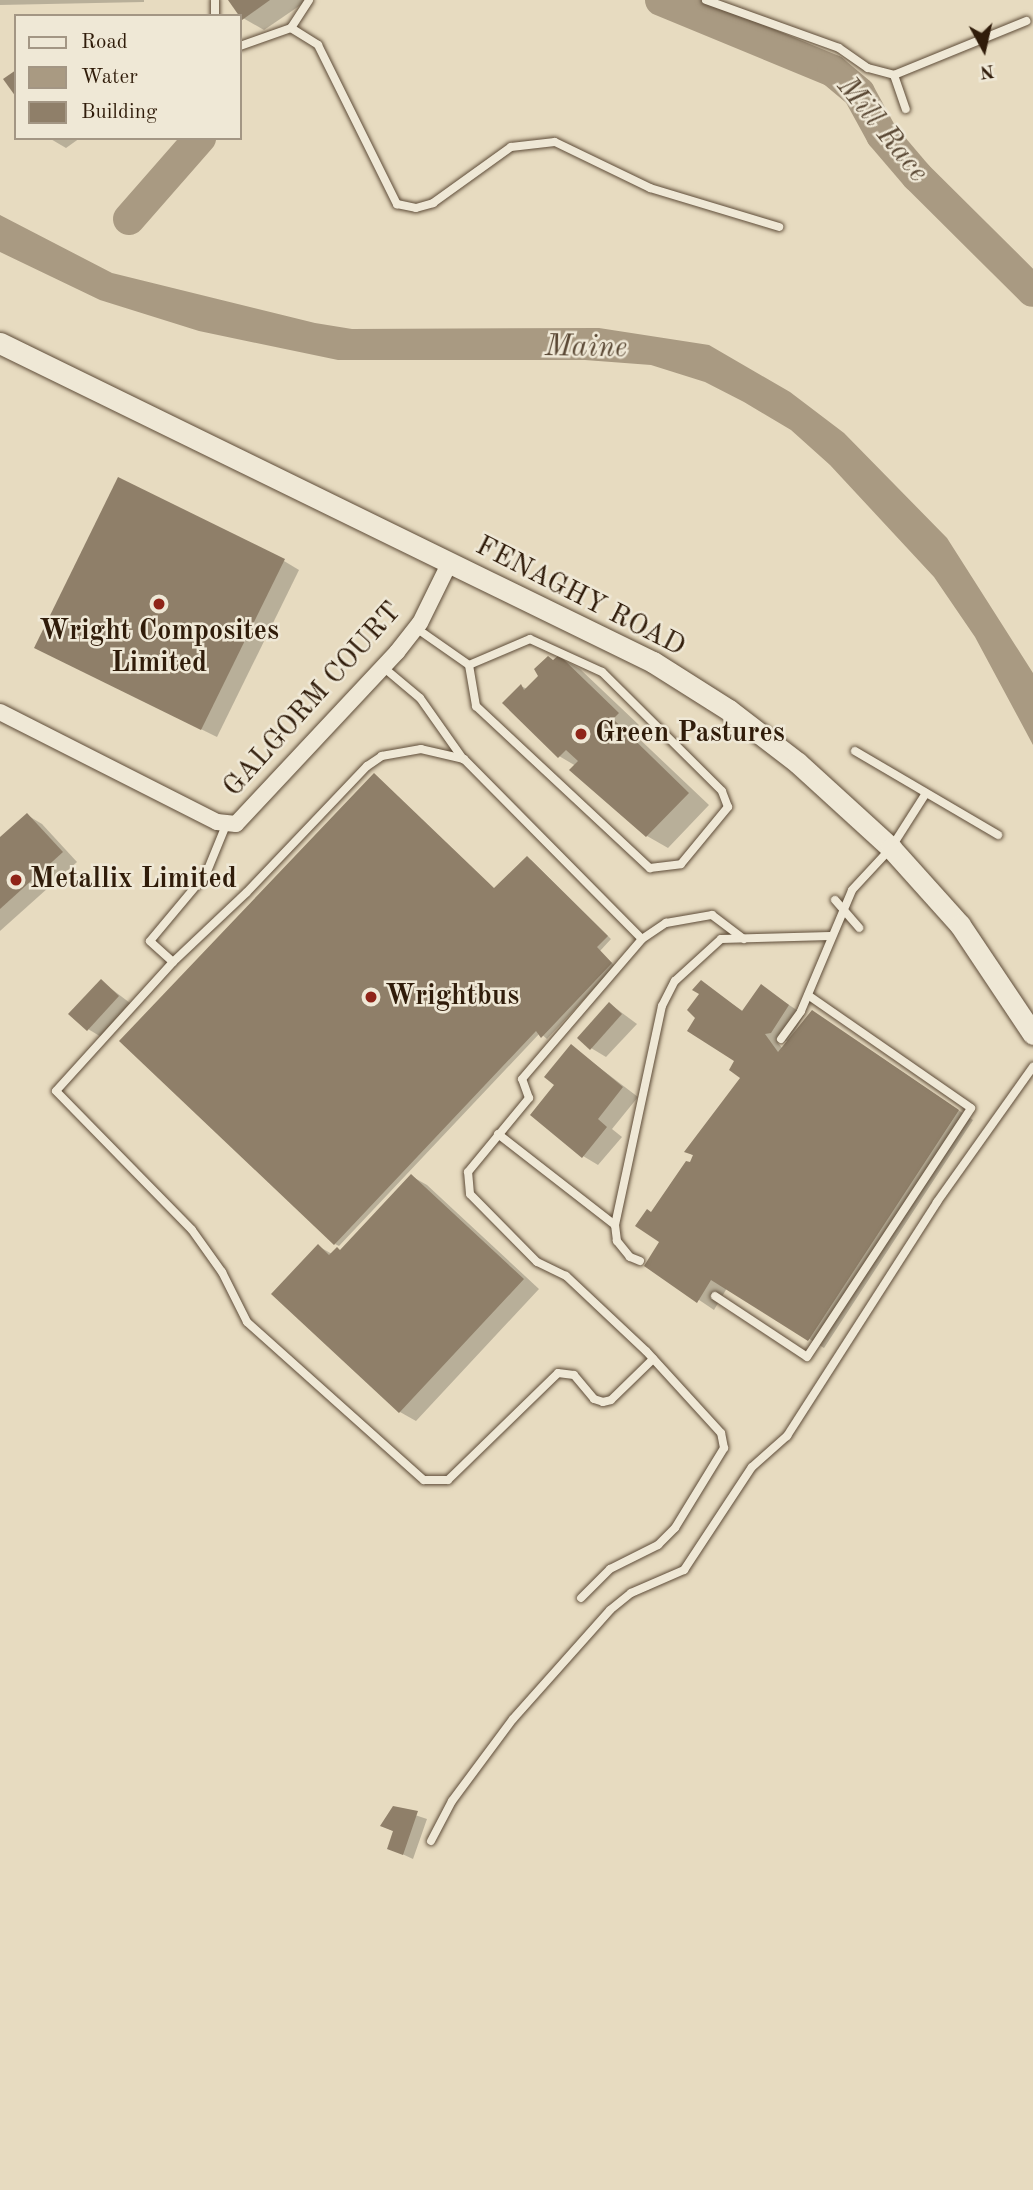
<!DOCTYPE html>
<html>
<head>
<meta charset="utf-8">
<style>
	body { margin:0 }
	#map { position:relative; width:1033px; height:2190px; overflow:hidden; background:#e7dbc0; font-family:"Old Standard TT",serif }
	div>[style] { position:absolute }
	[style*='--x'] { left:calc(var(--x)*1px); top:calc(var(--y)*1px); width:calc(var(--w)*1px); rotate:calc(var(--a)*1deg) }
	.water>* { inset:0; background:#a99a82 }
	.shadow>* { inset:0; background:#0003 }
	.river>* { height:32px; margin:-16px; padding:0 16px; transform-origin:16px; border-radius:16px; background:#a99a82 }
	.building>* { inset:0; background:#8f7f69 }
	.roads { filter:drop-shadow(0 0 2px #5e4c38) drop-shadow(0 0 2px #5e4c38) }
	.lane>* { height:8px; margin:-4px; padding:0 4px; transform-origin:4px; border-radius:4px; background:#efe8d6 }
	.street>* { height:16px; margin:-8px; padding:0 8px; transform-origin:8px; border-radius:8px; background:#efe8d6 }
	.secondary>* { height:21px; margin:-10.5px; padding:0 10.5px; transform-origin:10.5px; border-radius:10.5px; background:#efe8d6 }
	.dots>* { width:19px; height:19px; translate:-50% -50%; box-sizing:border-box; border:4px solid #efe8d6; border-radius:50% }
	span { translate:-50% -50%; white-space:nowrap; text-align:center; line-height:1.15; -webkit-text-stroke:5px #efe8d6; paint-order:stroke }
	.street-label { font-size:28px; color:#301c0a }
	.poi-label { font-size:28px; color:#301c0a; font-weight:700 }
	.left { translate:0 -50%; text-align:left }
	.water-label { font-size:30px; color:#5a4834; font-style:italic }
	.legend { position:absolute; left:14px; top:14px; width:228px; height:126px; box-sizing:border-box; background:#efe8d6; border:2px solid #a39684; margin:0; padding:9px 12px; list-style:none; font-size:21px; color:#301c0a }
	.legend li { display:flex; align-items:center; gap:14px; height:35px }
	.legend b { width:35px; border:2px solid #a39684 }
	.north { position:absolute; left:949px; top:14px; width:70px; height:70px; -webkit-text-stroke:5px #efe8d6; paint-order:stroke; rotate:172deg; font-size:19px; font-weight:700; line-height:28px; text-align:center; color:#301c0a }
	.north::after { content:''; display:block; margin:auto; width:24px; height:32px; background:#301c0a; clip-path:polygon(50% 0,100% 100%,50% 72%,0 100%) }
</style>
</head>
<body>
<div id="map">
	<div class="water">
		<div style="clip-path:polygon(0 215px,112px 273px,315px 323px,352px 329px,599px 328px,709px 345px,790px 392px,844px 433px,947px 538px,1033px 673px,1033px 745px,975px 637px,934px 577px,830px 465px,791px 430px,744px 402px,705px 382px,651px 365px,585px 360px,338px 360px,199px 331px,100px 300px,0 252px)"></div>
	</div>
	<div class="shadow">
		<div style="clip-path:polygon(0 0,144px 0,144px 2px,0 5px)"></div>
		<div style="clip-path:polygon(231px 0,308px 0,264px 30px,243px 18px)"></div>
		<div style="clip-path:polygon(49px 138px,80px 138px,66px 148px)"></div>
		<div style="clip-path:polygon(284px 561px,299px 570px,217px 737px,36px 648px)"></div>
		<div style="clip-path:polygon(559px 657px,580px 669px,639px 725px,632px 732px,709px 805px,668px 848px,647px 836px,572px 770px,576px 766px,559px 756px,521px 686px,527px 689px)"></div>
		<div style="clip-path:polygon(27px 815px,42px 824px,77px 862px,0 931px,0 839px)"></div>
		<div style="clip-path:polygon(531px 860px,611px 939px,600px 951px,615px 966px,547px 1039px,540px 1033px,339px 1246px,335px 1244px)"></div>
		<div style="clip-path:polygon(101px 981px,134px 1006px,103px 1038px,88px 1029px)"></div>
		<div style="clip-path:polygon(evenodd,701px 983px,744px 1012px,761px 986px,804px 1015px,790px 1040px,828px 1022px,973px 1120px,824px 1348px,727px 1288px,714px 1310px,647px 1265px,662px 1241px,651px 1214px,691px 1164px,694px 1156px,686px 1151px,742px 1078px,736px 1060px,697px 1017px,701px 983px,790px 1040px,783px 1049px,778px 1043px,790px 1040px)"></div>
		<div style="clip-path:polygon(610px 1004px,637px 1024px,606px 1057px,591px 1048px)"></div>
		<div style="clip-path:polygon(571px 1046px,638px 1097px,612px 1129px,622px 1137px,598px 1165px,583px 1156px,557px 1085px)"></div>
		<div style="clip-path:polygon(411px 1176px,427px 1185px,539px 1289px,416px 1421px,400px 1412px,273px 1294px,318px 1246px,332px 1254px,341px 1251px)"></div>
		<div style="clip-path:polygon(394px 1808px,427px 1819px,413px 1859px,389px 1848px,395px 1832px,382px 1826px)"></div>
	</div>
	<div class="river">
		<div style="--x:661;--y:0;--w:186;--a:22.4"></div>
		<div style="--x:833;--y:71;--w:34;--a:40"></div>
		<div style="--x:859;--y:93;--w:48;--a:61.3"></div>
		<div style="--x:882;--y:135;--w:54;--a:49.5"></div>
		<div style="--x:917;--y:176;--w:163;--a:44.8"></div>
		<div style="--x:129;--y:219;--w:108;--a:-48.8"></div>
	</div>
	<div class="building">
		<div style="clip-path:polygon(228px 0,270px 0,242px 20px)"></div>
		<div style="clip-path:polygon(16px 70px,16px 97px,3px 79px)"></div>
		<div style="clip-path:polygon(118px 477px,285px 559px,201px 730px,34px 648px)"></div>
		<div style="clip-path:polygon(559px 655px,619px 713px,613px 719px,689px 793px,646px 837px,569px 770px,578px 761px,566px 750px,558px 758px,502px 703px,521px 684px,524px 690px,538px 676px,534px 669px,548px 656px,553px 660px)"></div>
		<div style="clip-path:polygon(374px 773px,494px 888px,527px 856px,608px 936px,597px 947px,612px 963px,541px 1038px,536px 1031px,334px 1245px,119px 1041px)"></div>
		<div style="clip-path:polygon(27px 813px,63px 852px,0 909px,0 837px)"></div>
		<div style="clip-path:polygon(101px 979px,119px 996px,87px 1031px,68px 1014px)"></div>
		<div style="clip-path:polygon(701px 980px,742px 1011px,761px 984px,789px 1005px,771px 1033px,765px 1034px,778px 1052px,812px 1010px,959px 1110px,808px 1341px,711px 1280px,697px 1303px,644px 1266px,659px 1242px,635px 1226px,647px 1209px,651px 1212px,686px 1161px,690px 1162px,693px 1155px,684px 1152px,740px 1078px,729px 1070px,734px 1061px,687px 1031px,695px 1018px,687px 1010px,699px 994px,692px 990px)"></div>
		<div style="clip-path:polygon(609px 1002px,622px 1014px,590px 1050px,577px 1038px)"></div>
		<div style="clip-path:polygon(571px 1044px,623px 1087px,598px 1119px,607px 1127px,582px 1158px,530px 1115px,554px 1085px,544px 1077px)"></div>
		<div style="clip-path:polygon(411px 1174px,524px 1279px,399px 1413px,271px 1294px,318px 1244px,329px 1255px,337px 1247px,340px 1250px)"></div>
		<div style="clip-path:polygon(393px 1806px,418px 1811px,403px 1855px,387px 1849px,393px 1831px,380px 1826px)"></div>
	</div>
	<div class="roads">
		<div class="lane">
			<div style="--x:215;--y:0;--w:16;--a:90"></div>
			<div style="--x:706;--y:0;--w:141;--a:19.8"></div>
			<div style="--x:839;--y:48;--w:35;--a:35"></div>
			<div style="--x:868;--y:68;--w:27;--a:15"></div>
			<div style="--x:894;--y:75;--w:143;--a:-22.2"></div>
			<div style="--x:291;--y:28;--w:33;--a:-57"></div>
			<div style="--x:240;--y:46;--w:54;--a:-19.4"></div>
			<div style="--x:291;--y:28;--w:32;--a:32"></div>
			<div style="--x:318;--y:45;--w:178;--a:63.6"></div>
			<div style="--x:397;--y:204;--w:19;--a:12"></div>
			<div style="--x:416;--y:208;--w:18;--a:-16"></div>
			<div style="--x:433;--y:203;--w:96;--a:-35.7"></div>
			<div style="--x:511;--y:147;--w:44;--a:-6.5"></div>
			<div style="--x:555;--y:142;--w:106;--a:25.8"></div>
			<div style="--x:650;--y:188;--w:135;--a:16.8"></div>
			<div style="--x:894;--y:75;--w:36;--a:71"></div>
			<div style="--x:416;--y:628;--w:65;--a:34.9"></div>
			<div style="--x:469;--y:665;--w:42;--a:80.3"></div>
			<div style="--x:476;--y:706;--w:238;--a:43"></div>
			<div style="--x:650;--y:868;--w:31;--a:-7"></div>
			<div style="--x:681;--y:864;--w:74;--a:-50.5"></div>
			<div style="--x:728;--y:807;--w:17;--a:-111"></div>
			<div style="--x:722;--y:791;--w:169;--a:-135.2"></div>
			<div style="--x:602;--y:672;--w:79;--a:-155.4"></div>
			<div style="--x:530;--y:639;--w:66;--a:156.9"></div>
			<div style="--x:383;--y:667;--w:48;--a:40"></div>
			<div style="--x:420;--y:698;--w:75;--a:54.8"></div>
			<div style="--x:855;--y:751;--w:166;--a:30.4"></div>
			<div style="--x:835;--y:900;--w:37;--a:49"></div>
			<div style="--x:642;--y:939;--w:253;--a:-134.7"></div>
			<div style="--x:464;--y:759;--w:44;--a:-166.9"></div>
			<div style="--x:421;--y:749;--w:40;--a:170"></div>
			<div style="--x:382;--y:756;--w:18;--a:146"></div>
			<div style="--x:367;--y:766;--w:175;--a:133.6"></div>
			<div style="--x:246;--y:893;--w:100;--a:136.6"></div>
			<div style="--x:173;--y:962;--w:174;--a:132.2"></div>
			<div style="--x:56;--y:1091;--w:194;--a:45.6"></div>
			<div style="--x:192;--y:1230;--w:52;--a:54.5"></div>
			<div style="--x:222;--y:1272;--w:56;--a:63.4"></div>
			<div style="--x:247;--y:1322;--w:237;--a:41.8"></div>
			<div style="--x:424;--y:1480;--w:24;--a:0"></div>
			<div style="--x:448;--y:1480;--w:153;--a:-44.2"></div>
			<div style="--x:558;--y:1373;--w:16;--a:7"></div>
			<div style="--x:574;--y:1375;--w:31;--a:50"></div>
			<div style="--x:594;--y:1399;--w:9;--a:18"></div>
			<div style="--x:603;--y:1402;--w:8;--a:-14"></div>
			<div style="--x:611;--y:1400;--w:59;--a:-44.3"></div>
			<div style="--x:173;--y:962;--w:31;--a:-138"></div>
			<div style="--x:150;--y:941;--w:87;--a:-50.1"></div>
			<div style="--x:206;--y:874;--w:53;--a:-67.8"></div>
			<div style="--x:781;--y:1039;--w:34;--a:-54"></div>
			<div style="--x:801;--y:1011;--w:131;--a:-67.1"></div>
			<div style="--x:852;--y:890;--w:57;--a:-47.1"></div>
			<div style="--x:891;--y:848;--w:65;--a:-57.5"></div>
			<div style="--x:498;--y:1134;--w:148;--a:37.9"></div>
			<div style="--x:640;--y:1261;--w:11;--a:-158"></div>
			<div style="--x:630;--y:1257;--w:21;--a:-129"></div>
			<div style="--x:617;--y:1241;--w:16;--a:-97"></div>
			<div style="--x:615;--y:1225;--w:224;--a:-77.9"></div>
			<div style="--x:662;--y:1006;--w:28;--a:-63"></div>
			<div style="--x:675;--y:981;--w:62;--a:-42.4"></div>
			<div style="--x:721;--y:939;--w:109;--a:-1.6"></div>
			<div style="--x:715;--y:1296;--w:110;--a:33.5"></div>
			<div style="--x:807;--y:1357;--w:298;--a:-56.6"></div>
			<div style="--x:971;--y:1108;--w:198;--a:-145.3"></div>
			<div style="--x:581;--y:1598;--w:41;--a:-45"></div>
			<div style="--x:610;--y:1569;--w:54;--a:-26.6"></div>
			<div style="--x:658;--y:1545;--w:24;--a:-45"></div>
			<div style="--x:675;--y:1528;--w:94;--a:-58.5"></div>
			<div style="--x:724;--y:1448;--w:15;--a:-101"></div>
			<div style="--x:721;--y:1433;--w:111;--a:-132.4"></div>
			<div style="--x:646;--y:1351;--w:110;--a:-136.8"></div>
			<div style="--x:566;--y:1276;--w:32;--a:-154"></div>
			<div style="--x:537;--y:1262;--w:95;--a:-134.6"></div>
			<div style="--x:470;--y:1194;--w:22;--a:-95"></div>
			<div style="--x:468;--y:1172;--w:96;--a:-50.5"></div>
			<div style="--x:529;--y:1098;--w:20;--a:-110"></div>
			<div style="--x:522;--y:1079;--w:184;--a:-49.4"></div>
			<div style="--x:642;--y:939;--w:29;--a:-34"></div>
			<div style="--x:666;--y:923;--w:47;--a:-9.9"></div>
			<div style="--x:712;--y:915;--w:40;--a:37"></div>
			<div style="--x:431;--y:1841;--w:45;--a:-62.3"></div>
			<div style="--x:452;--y:1801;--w:102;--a:-53.4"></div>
			<div style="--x:513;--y:1719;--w:146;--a:-48.3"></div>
			<div style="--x:610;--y:1610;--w:27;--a:-39"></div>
			<div style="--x:631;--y:1593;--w:58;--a:-23.5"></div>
			<div style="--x:684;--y:1570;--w:123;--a:-56.6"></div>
			<div style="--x:752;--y:1467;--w:47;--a:-41.5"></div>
			<div style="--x:787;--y:1436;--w:278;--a:-57.3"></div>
			<div style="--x:937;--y:1202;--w:166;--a:-54.6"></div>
		</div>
		<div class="street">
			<div style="--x:0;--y:712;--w:243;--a:26.9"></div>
			<div style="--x:217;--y:822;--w:19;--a:6"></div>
			<div style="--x:236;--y:824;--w:236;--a:-46.9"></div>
			<div style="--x:397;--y:652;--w:37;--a:-52"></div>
			<div style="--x:420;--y:623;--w:68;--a:-63.8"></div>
		</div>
		<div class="secondary">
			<div style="--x:0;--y:343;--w:727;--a:26.04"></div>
			<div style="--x:653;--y:662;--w:90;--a:32.3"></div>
			<div style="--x:729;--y:710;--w:87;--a:37.5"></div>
			<div style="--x:798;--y:763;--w:126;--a:42.4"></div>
			<div style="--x:891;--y:848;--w:103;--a:48.1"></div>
			<div style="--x:960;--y:925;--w:131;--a:56.2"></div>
		</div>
	</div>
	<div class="dots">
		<div style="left:159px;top:604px;background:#8f2418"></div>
		<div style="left:581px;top:734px;background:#8f2418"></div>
		<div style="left:16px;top:880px;background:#8f2418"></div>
		<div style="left:371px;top:997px;background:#8f2418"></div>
	</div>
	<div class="street-label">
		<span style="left:580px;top:597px;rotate:27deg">FENAGHY ROAD</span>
		<span style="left:313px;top:700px;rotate:-48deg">GALGORM COURT</span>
	</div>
	<div class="poi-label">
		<span style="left:159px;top:648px">Wright Composites<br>Limited</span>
		<span class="left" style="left:595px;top:734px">Green Pastures</span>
		<span class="left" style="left:30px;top:880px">Metallix Limited</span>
		<span class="left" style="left:385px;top:997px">Wrightbus</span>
	</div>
	<div class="water-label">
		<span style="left:882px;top:130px;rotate:51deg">Mill Race</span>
		<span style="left:586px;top:348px;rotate:1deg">Maine</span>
	</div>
	<ul class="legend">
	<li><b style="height:9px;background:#efe8d6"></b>Road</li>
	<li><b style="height:19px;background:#a99a82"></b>Water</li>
	<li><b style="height:19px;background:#8f7f69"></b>Building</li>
	</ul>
	<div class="north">N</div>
</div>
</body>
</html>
